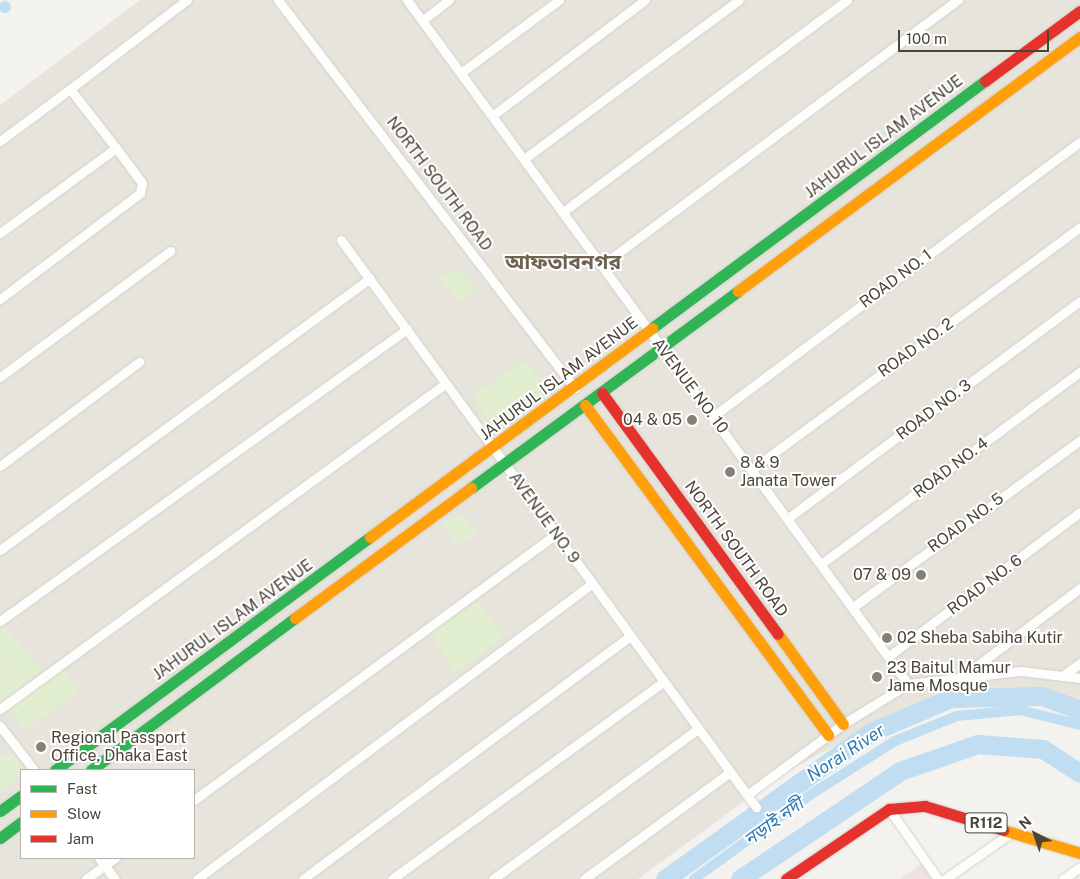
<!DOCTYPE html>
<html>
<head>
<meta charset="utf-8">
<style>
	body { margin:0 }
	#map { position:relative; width:1080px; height:879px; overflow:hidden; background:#f4f2ee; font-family:"Public Sans","Noto Sans Bengali",sans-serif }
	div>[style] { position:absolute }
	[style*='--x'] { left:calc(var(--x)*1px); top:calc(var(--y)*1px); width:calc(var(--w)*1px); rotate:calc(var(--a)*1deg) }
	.residential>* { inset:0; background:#e7e4dc }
	.medical>* { inset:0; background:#eee3df }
	.green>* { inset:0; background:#e1eecf }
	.water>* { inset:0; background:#c0ddf1 }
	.round { border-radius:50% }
	.canal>* { height:10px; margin:-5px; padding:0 5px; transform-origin:5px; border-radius:5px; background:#c0ddf1 }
	.river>* { height:19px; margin:-9.5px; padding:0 9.5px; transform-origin:9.5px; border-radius:9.5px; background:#c0ddf1 }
	.roads { filter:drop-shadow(0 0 1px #d2d0cb) drop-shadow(0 0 1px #d2d0cb) }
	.street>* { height:9px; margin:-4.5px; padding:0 4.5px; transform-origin:4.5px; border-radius:4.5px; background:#fdfdfc }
	.fast>* { height:11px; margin:-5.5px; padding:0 5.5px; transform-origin:5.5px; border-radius:5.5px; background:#30b455 }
	.slow>* { height:11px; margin:-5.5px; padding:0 5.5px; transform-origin:5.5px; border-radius:5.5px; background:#ff9f0a }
	.jam>* { height:11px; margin:-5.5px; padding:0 5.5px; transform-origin:5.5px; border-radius:5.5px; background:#e5322d }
	.dots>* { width:14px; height:14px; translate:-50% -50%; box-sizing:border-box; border:2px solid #fff; border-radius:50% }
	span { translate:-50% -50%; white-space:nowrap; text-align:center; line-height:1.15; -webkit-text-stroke:4px #fff; paint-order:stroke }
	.shield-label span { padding:1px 4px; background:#fff; border:1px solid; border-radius:4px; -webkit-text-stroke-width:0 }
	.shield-label { font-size:15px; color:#4b4439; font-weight:700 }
	.street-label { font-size:16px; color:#4b4439 }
	.poi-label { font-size:16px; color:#4b4439 }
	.right { translate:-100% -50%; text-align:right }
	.left { translate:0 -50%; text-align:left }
	.water-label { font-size:18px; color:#2e7ab2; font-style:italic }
	.district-label { font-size:21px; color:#6e6250; font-weight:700 }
	.legend { position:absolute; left:20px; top:769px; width:175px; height:90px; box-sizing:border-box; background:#fff; border:1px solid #b7b4b0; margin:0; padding:6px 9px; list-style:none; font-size:15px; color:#4b4439 }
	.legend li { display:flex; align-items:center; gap:10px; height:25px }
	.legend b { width:25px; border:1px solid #b7b4b0 }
	.north { position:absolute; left:1010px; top:809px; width:50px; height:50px; -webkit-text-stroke:4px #fff; paint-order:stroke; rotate:319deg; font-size:14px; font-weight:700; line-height:20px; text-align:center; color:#4b4439 }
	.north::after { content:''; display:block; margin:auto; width:18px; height:22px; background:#4b4439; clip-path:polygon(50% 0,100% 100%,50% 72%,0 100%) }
	.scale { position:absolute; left:898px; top:30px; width:151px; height:22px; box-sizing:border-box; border:2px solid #4b4439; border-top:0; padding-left:6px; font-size:15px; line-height:18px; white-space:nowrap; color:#4b4439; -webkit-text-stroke:4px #fff; paint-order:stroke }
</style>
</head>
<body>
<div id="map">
	<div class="residential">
		<div style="clip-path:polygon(evenodd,140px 0,1080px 0,1080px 708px,1042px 696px,1033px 688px,938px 693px,781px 774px,638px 879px,0 879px,0 105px,140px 0,21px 770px,194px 770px,194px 858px,21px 858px,21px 770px)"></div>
	</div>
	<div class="medical">
		<div style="clip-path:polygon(925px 861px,938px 879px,900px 879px)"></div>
	</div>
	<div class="green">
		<div style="clip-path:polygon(457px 267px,476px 290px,458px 301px,441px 278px)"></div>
		<div style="clip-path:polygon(526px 360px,550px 395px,493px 431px,473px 395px)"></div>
		<div style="clip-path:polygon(459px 513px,477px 533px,457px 545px,443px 524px)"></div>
		<div style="clip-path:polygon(479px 602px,503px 638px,454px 673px,430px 631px)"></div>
		<div style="clip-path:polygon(4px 627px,42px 670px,1px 702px,0 630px)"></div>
		<div style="clip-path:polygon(62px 669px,79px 690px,26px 730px,9px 708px)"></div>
		<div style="clip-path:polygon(10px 751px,25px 770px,0 794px,0 759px)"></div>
	</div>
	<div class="water">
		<div class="round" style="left:-1px;top:1px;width:12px;height:12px"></div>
	</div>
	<div class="canal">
		<div style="--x:694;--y:879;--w:147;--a:-35.9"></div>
		<div style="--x:813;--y:793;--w:97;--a:-32.4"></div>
		<div style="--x:895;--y:741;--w:67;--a:-22"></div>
		<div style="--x:957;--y:716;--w:63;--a:-5.4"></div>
		<div style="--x:1020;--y:710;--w:62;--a:14"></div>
	</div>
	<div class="river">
		<div style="--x:665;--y:879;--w:251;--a:-35.6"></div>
		<div style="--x:869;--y:733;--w:89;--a:-23.1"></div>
		<div style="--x:951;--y:698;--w:91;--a:-1.3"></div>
		<div style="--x:1042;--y:696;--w:40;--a:20.2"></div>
		<div style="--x:740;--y:879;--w:193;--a:-34"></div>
		<div style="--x:900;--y:771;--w:83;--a:-19.1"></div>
		<div style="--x:978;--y:744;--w:65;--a:4.4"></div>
		<div style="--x:1043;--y:749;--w:44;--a:33"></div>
	</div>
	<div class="roads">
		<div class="street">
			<div style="--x:278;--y:0;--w:489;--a:52.6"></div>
			<div style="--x:407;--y:0;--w:848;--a:53.78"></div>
			<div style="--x:423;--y:20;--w:33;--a:-38"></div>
			<div style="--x:462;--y:72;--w:121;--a:-36.6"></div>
			<div style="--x:70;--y:89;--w:147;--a:-37.3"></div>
			<div style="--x:492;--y:116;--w:192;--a:-37.2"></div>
			<div style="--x:0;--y:141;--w:87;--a:-36.6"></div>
			<div style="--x:70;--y:89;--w:75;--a:52.1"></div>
			<div style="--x:116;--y:148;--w:144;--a:143.8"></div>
			<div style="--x:524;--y:159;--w:267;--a:-36.5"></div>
			<div style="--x:564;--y:211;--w:353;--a:-36.7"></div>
			<div style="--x:341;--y:240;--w:703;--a:53.8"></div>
			<div style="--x:602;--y:265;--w:444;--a:-36.7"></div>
			<div style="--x:0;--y:299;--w:176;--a:-37.1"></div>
			<div style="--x:140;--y:193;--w:10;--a:-79"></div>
			<div style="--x:142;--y:183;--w:44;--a:-126.6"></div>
			<div style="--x:0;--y:377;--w:212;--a:-36.5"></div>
			<div style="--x:712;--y:417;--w:459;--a:-36.8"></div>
			<div style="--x:0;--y:466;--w:174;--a:-36.8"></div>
			<div style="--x:752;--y:469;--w:408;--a:-36.4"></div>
			<div style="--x:788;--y:518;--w:364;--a:-36.6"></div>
			<div style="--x:0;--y:550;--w:459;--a:-36.3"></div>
			<div style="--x:821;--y:564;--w:322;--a:-36.6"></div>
			<div style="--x:853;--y:607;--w:282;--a:-36.3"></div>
			<div style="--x:0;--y:621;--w:501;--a:-35.66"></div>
			<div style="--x:889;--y:656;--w:239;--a:-37"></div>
			<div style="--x:966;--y:674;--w:143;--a:-37"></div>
			<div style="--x:1065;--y:674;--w:19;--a:-36"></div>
			<div style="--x:0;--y:709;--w:552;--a:-36.16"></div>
			<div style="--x:0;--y:726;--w:56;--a:52.3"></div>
			<div style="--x:747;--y:795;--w:119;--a:-36.5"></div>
			<div style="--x:843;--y:724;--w:76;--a:-31.6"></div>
			<div style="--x:908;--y:684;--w:114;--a:-6.6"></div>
			<div style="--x:1021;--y:671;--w:59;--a:6.8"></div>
			<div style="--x:194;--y:800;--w:449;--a:-36.3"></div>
			<div style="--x:889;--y:809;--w:85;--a:55"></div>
			<div style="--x:99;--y:858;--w:26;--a:53"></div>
			<div style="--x:86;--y:879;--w:36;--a:-36"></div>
			<div style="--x:197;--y:879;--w:493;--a:-36.8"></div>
			<div style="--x:303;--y:879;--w:407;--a:-36.6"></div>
			<div style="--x:392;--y:879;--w:335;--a:-36"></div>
			<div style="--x:493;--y:879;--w:254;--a:-36.2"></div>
			<div style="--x:584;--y:879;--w:180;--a:-36.2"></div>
			<div style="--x:945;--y:879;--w:82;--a:-35"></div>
			<div style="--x:1063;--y:879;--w:21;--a:-35"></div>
		</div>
		<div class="fast">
			<div style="--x:652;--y:328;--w:415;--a:-36.6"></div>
			<div style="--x:471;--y:488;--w:332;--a:-36.4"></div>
			<div style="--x:55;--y:770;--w:392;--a:-36.5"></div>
			<div style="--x:91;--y:770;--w:254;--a:-36.7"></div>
			<div style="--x:0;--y:811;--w:26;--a:-36"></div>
			<div style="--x:0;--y:838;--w:26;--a:-37"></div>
		</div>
		<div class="slow">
			<div style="--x:738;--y:291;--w:426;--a:-36.6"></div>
			<div style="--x:585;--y:405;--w:410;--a:53.6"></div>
			<div style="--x:370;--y:537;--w:351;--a:-36.5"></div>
			<div style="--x:295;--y:618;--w:219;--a:-36.5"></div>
			<div style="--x:778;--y:634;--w:111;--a:54.2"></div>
			<div style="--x:1003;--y:830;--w:80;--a:16.6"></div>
		</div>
		<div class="jam">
			<div style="--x:985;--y:81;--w:118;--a:-36.4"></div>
			<div style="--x:602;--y:393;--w:298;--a:53.9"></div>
			<div style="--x:786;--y:879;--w:125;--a:-34.2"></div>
			<div style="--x:889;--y:809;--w:36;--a:-5"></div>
			<div style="--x:925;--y:806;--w:82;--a:17.1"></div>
		</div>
	</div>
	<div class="dots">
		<div style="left:692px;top:420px;background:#868178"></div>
		<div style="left:730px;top:472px;background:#868178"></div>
		<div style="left:921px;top:575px;background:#868178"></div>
		<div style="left:887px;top:638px;background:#868178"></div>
		<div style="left:877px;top:677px;background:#868178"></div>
		<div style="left:41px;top:747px;background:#868178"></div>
	</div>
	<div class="shield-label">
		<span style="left:986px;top:823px">R112</span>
	</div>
	<div class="street-label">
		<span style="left:884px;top:137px;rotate:-37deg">JAHURUL ISLAM AVENUE</span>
		<span style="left:439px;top:184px;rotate:53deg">NORTH SOUTH ROAD</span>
		<span style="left:896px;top:279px;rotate:-37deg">ROAD NO. 1</span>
		<span style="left:916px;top:348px;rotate:-36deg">ROAD NO. 2</span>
		<span style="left:559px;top:379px;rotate:-37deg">JAHURUL ISLAM AVENUE</span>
		<span style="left:690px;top:386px;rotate:53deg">AVENUE NO. 10</span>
		<span style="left:934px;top:410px;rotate:-37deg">ROAD NO. 3</span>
		<span style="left:951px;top:468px;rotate:-37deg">ROAD NO. 4</span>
		<span style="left:544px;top:518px;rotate:54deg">AVENUE NO. 9</span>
		<span style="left:966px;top:523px;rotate:-36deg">ROAD NO. 5</span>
		<span style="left:736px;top:549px;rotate:54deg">NORTH SOUTH ROAD</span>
		<span style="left:985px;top:585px;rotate:-37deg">ROAD NO. 6</span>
		<span style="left:233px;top:620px;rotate:-36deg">JAHURUL ISLAM AVENUE</span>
	</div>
	<div class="poi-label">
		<span class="right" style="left:682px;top:420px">04 &amp; 05</span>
		<span class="left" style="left:740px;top:472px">8 &amp; 9<br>Janata Tower</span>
		<span class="right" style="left:911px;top:575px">07 &amp; 09</span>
		<span class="left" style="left:897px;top:638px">02 Sheba Sabiha Kutir</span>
		<span class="left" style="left:887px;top:677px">23 Baitul Mamur<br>Jame Mosque</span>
		<span class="left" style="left:51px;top:747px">Regional Passport<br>Office, Dhaka East</span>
	</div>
	<div class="water-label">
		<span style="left:846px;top:753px;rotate:-33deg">Norai River</span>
		<span style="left:774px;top:822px;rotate:-36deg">নড়াই নদী</span>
	</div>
	<div class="district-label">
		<span style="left:563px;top:262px">আফতাবনগর</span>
	</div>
	<ul class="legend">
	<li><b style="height:6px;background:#30b455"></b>Fast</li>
	<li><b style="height:6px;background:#ff9f0a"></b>Slow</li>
	<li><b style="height:6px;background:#e5322d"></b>Jam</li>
	</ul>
	<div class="north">N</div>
	<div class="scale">100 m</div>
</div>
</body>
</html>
